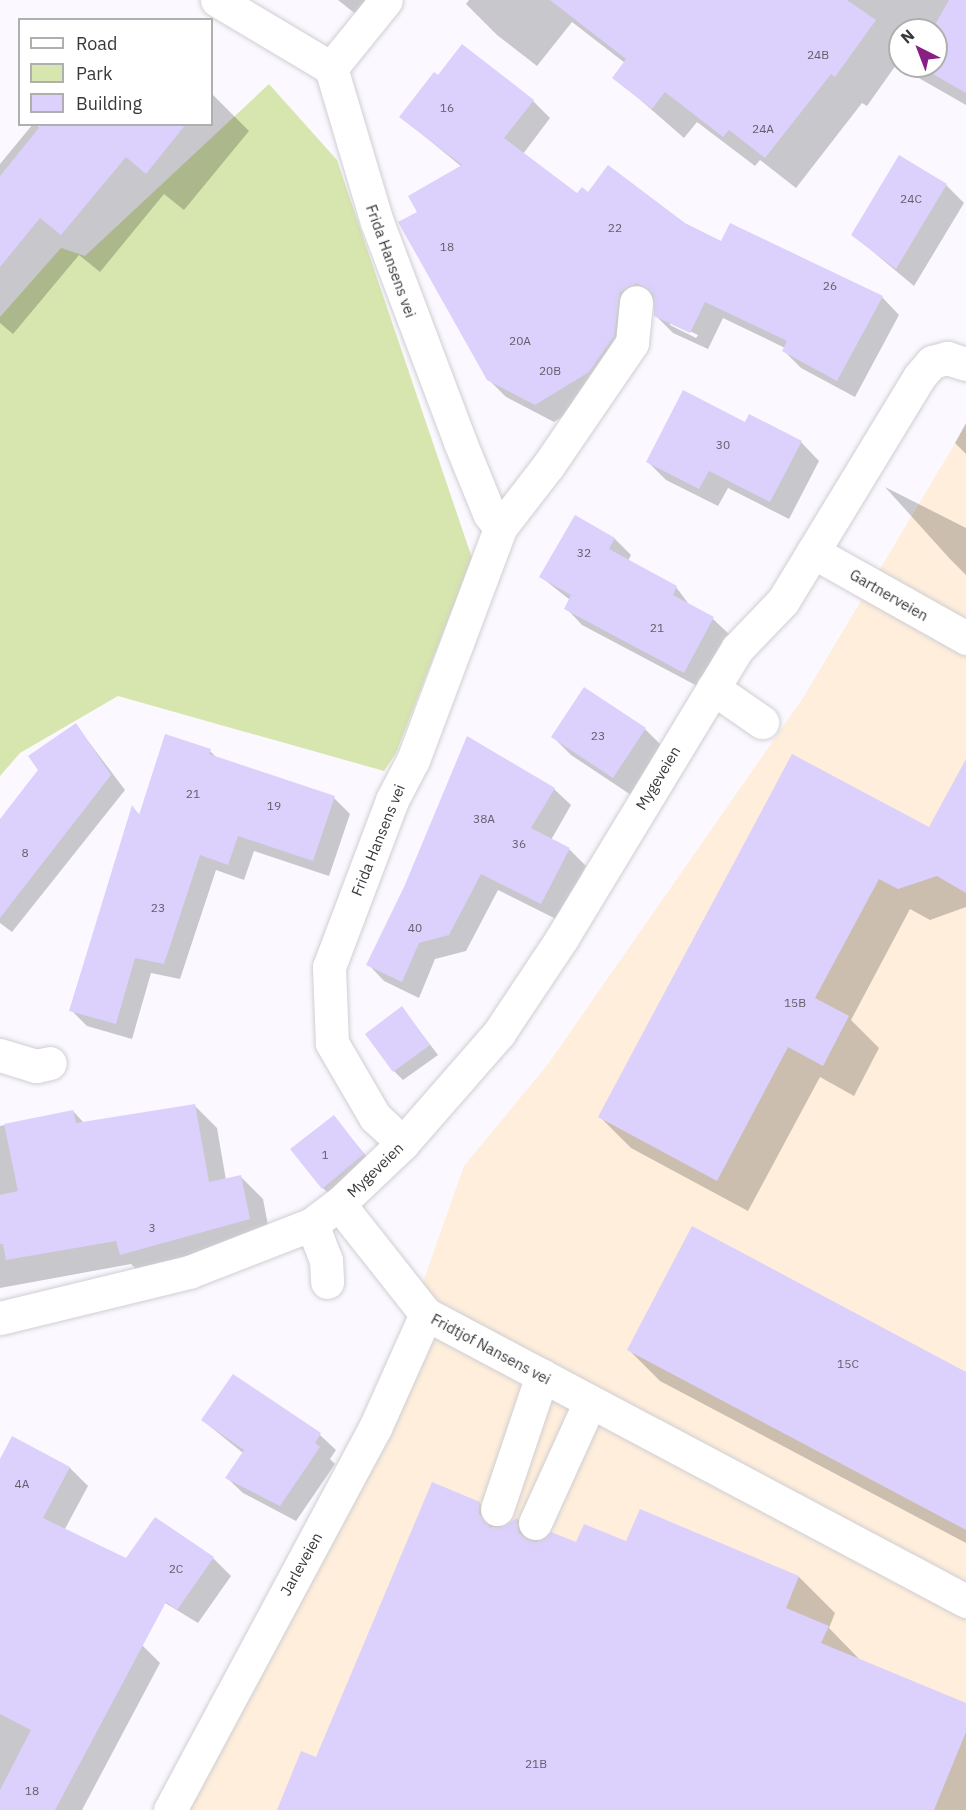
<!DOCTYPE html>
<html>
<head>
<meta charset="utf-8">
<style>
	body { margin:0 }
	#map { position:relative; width:966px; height:1810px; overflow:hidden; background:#fbf9ff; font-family:"IBM Plex Sans",sans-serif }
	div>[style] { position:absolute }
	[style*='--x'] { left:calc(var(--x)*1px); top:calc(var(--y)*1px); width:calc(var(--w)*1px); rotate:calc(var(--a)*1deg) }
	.commercial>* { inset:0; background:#feeedb }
	.green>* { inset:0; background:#d7e5ae }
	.shadow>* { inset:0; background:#0003 }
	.building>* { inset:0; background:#dbd1fc }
	.roads { filter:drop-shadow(0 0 2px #d0ced3) drop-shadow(0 0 2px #d0ced3) }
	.minor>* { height:33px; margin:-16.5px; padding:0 16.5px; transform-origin:16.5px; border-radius:16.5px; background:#fff }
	span { translate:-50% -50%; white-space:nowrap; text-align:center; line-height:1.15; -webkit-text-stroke:4.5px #fff; paint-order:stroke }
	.number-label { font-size:12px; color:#625e6a }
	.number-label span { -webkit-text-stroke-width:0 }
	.street-label { font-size:15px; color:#39383a }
	.legend { position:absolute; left:18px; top:18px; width:195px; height:108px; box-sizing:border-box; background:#fff; border:2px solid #b0afb0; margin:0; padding:8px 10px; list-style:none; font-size:18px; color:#39383a }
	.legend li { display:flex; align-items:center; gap:12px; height:30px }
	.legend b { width:30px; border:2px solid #b0afb0 }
	.north { position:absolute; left:888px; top:18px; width:60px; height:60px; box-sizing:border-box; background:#fff; border:2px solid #b0afb0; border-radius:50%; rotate:318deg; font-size:16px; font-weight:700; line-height:24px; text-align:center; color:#39383a }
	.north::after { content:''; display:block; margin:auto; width:21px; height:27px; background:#881f85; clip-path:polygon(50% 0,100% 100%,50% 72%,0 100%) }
</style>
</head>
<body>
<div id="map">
	<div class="commercial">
		<div style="clip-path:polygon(966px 425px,966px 1810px,169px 1810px,406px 1330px,464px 1166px,548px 1064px,803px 698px)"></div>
	</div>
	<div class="green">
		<div style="clip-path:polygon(269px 84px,337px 160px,472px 558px,396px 753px,384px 771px,118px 696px,20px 753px,0 776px,0 317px,61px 248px,85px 256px)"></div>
	</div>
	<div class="shadow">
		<div style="clip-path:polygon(338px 0,393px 0,372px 27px)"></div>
		<div style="clip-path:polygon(evenodd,469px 0,966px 0,966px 105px,896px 65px,867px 106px,862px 103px,796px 188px,760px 160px,755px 166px,697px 122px,684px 138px,614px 77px,625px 63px,572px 22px,537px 66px,497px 35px,466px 4px,469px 0,900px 30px,936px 30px,936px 66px,900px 66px,900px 30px)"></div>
		<div style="clip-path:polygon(evenodd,438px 77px,533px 101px,550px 118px,523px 154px,577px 195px,589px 194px,684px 224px,722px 243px,882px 297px,899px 315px,855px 397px,801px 368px,784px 351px,785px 348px,723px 318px,708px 349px,673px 333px,655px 315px,655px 302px,646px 301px,606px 390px,554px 422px,506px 397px,488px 379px,419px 212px,462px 167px,401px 117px,438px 77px,670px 322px,698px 335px,696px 338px,670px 325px,670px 322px)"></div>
		<div style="clip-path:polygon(212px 94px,249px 131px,184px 210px,164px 194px,100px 272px,79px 255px,13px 334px,0 323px,0 164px,33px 124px,45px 129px,48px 124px,212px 124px)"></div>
		<div style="clip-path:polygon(946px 185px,964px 203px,914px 286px,853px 235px)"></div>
		<div style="clip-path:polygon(966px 423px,966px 454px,955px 443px)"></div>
		<div style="clip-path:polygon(746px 424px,801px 442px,819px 461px,789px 519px,728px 488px,718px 506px,666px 480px,648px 462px)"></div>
		<div style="clip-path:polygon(885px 487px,966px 528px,966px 575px,950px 559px)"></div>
		<div style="clip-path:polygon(576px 517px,615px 539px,631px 555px,628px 561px,676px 587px,691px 607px,713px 619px,730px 635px,701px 688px,582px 625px,566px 608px,570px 600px,541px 577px)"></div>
		<div style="clip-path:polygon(76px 725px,125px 790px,12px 932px,0 923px,0 822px)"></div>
		<div style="clip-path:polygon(645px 729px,663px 747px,631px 795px,571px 755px,553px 737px)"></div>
		<div style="clip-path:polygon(210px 751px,218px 759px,334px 798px,350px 814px,329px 876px,254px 851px,244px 880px,216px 870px,180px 979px,151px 973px,132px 1039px,87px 1026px,71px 1010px,133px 808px,140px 815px)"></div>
		<div style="clip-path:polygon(966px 777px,966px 907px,930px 920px,910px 909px,851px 1020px,879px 1048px,854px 1096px,820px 1077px,748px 1211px,631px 1148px,600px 1117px,930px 829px)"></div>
		<div style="clip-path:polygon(554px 789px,571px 805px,551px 840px,570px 850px,586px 866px,558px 920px,498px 890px,466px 951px,435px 959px,419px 998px,384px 981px,368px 964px)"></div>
		<div style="clip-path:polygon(402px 1008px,438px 1055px,403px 1080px,394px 1071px)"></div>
		<div style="clip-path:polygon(195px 1106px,217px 1128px,226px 1180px,241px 1177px,263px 1199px,271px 1241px,143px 1276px,131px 1264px,0 1288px,0 1126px,73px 1111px,84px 1123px)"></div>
		<div style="clip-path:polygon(333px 1117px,381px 1173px,341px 1206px,323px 1188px)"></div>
		<div style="clip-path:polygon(629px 1350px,966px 1374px,966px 1543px,660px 1381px)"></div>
		<div style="clip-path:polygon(233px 1377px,320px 1435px,336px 1450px,330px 1459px,335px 1464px,296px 1521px,243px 1493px,227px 1478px,243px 1453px,202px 1420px)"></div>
		<div style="clip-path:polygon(13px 1438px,70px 1468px,88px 1486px,59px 1540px,0 1503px,0 1462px)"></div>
		<div style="clip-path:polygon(479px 1503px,503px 1528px,517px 1519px,539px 1541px,627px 1543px,799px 1577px,835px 1613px,829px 1628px,862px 1662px,966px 1705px,966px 1810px,279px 1810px,317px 1759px)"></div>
		<div style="clip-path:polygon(213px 1558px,231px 1576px,198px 1623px,139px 1587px)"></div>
		<div style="clip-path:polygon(0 1576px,143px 1646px,160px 1663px,82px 1810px,0 1810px)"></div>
	</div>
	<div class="building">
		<div style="clip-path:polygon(550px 0,847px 0,876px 20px,835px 77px,831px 74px,765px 158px,729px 130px,723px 137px,665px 92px,652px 109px,612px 78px,626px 59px)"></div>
		<div style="clip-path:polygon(949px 0,966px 0,966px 93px,919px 66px,936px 66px,936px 30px,932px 30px)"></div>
		<div style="clip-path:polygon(462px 44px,534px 100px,504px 138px,577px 193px,582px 187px,588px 192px,608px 165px,685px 223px,721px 241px,730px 223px,883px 296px,837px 381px,782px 351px,787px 341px,705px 302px,690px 333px,654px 316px,653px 294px,637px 283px,620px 292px,614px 336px,589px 372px,535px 405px,487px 380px,398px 222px,417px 212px,408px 196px,462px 165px,399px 117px,434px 72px,438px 75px)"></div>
		<div style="clip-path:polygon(42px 124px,186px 124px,146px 174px,126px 157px,61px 235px,40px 218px,0 267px,0 176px)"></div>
		<div style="clip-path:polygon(899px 155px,947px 184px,896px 269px,851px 235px)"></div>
		<div style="clip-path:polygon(683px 390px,745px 422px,749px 414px,802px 441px,770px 502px,709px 471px,699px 489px,646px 462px)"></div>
		<div style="clip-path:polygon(575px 515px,615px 538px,609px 549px,677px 586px,673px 595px,714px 617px,684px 673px,564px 609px,571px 595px,539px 577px)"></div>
		<div style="clip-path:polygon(584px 687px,646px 728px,613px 778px,551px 737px)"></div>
		<div style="clip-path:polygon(76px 723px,111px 775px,0 918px,0 819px,38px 770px,28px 756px)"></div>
		<div style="clip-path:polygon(165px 734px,211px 749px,209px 754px,335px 796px,313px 861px,238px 836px,228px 865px,200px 855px,164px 964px,135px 958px,116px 1024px,69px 1011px,132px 805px,139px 815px)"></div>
		<div style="clip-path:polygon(467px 736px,555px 788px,531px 828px,570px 848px,541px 904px,481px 874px,449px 935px,419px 943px,402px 982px,366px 965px,404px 887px)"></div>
		<div style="clip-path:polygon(792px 754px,929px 827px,966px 759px,966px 893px,937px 876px,898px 889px,879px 879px,815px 998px,849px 1016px,823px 1066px,788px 1047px,717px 1181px,598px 1117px)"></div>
		<div style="clip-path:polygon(402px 1006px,430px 1045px,393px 1072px,365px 1034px)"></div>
		<div style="clip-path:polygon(195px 1104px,209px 1182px,241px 1175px,250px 1219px,120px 1255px,116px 1241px,6px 1260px,3px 1244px,0 1244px,0 1195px,18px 1191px,4px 1124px,73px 1110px,76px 1123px)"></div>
		<div style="clip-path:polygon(334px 1115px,364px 1154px,322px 1189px,290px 1149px)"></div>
		<div style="clip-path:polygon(692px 1226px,966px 1372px,966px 1530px,627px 1350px)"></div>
		<div style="clip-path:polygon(233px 1374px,321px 1433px,315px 1443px,320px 1447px,280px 1506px,225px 1478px,244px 1450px,201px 1420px)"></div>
		<div style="clip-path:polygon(12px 1436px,70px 1467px,43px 1518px,126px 1558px,155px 1517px,214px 1557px,177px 1610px,166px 1602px,55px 1810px,0 1810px,0 1790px,31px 1730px,0 1714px,0 1459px)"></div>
		<div style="clip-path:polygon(432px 1482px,480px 1502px,479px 1513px,490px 1527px,501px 1527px,517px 1518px,519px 1533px,528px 1540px,537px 1542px,551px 1532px,576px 1542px,584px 1524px,626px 1541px,640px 1509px,799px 1576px,786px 1608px,829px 1626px,821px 1643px,966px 1703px,966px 1732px,934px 1810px,277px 1810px,301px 1751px,316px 1757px)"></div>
	</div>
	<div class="roads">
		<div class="minor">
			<div style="--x:217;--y:0;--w:133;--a:30.8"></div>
			<div style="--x:331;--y:68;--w:161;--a:73.4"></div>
			<div style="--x:377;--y:222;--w:235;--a:69.3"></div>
			<div style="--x:460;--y:442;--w:77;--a:67.8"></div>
			<div style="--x:489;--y:513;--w:19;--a:54"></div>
			<div style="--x:331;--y:68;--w:87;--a:-51"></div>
			<div style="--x:813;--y:552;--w:176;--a:29.3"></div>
			<div style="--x:713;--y:688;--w:60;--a:34.8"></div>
			<div style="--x:0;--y:1055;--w:38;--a:17"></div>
			<div style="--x:36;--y:1066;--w:14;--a:-12"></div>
			<div style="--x:403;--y:1143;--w:38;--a:-137"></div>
			<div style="--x:375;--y:1117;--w:86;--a:-120.2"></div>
			<div style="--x:332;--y:1043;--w:76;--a:-92.3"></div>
			<div style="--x:329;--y:967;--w:178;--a:-69.3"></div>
			<div style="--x:392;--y:800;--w:45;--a:-62.3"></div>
			<div style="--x:413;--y:760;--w:248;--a:-69.4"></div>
			<div style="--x:500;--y:528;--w:78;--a:-52.3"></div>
			<div style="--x:548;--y:466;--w:149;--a:-55.7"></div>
			<div style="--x:632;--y:343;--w:41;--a:-84.4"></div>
			<div style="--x:339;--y:1204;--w:140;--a:51.7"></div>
			<div style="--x:426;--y:1314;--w:612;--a:27.99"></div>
			<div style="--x:312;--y:1224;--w:39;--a:69"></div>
			<div style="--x:326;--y:1260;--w:22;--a:87"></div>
			<div style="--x:0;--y:1318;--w:195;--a:-13.7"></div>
			<div style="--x:189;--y:1272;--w:132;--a:-21.3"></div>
			<div style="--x:312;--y:1224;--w:34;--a:-37"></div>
			<div style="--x:339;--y:1204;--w:88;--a:-43.6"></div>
			<div style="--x:403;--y:1143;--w:146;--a:-48.9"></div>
			<div style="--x:499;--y:1033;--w:114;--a:-56.4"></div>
			<div style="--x:562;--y:938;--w:338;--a:-58.8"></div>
			<div style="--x:737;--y:649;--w:66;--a:-46.2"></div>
			<div style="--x:783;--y:601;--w:262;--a:-58.7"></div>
			<div style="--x:919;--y:377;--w:20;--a:-49"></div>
			<div style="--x:932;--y:362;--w:16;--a:-15"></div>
			<div style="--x:947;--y:358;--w:20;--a:18"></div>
			<div style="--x:497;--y:1509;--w:141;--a:-71.4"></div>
			<div style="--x:535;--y:1523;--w:131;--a:-65.6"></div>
			<div style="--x:170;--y:1810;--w:434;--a:-61.8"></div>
			<div style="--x:375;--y:1428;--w:125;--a:-65.9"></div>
		</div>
	</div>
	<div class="number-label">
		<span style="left:818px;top:55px">24B</span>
		<span style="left:447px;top:108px">16</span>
		<span style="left:763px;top:129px">24A</span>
		<span style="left:911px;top:199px">24C</span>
		<span style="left:615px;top:228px">22</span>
		<span style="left:447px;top:247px">18</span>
		<span style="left:830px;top:286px">26</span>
		<span style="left:520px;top:341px">20A</span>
		<span style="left:550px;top:371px">20B</span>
		<span style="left:723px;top:445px">30</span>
		<span style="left:584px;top:553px">32</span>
		<span style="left:657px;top:628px">21</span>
		<span style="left:598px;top:736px">23</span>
		<span style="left:193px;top:794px">21</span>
		<span style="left:274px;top:806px">19</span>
		<span style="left:484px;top:819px">38A</span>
		<span style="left:519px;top:844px">36</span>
		<span style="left:25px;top:853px">8</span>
		<span style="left:158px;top:908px">23</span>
		<span style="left:415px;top:928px">40</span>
		<span style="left:795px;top:1003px">15B</span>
		<span style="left:325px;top:1155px">1</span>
		<span style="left:152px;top:1228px">3</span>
		<span style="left:848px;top:1364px">15C</span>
		<span style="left:22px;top:1484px">4A</span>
		<span style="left:176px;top:1569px">2C</span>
		<span style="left:536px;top:1764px">21B</span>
		<span style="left:32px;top:1791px">18</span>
	</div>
	<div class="street-label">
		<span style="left:391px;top:261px;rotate:70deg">Frida Hansens vei</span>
		<span style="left:889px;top:595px;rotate:30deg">Gartnerveien</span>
		<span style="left:658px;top:778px;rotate:-59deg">Mygeveien</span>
		<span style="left:378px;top:840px;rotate:-68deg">Frida Hansens vei</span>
		<span style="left:375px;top:1170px;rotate:-44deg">Mygeveien</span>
		<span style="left:491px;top:1349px;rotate:28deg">Fridtjof Nansens vei</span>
		<span style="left:301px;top:1564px;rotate:-61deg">Jarleveien</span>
	</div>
	<ul class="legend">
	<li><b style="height:8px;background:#fff"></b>Road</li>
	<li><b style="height:16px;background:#d7e5ae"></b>Park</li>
	<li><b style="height:16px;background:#dbd1fc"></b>Building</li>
	</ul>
	<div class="north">N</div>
</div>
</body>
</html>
